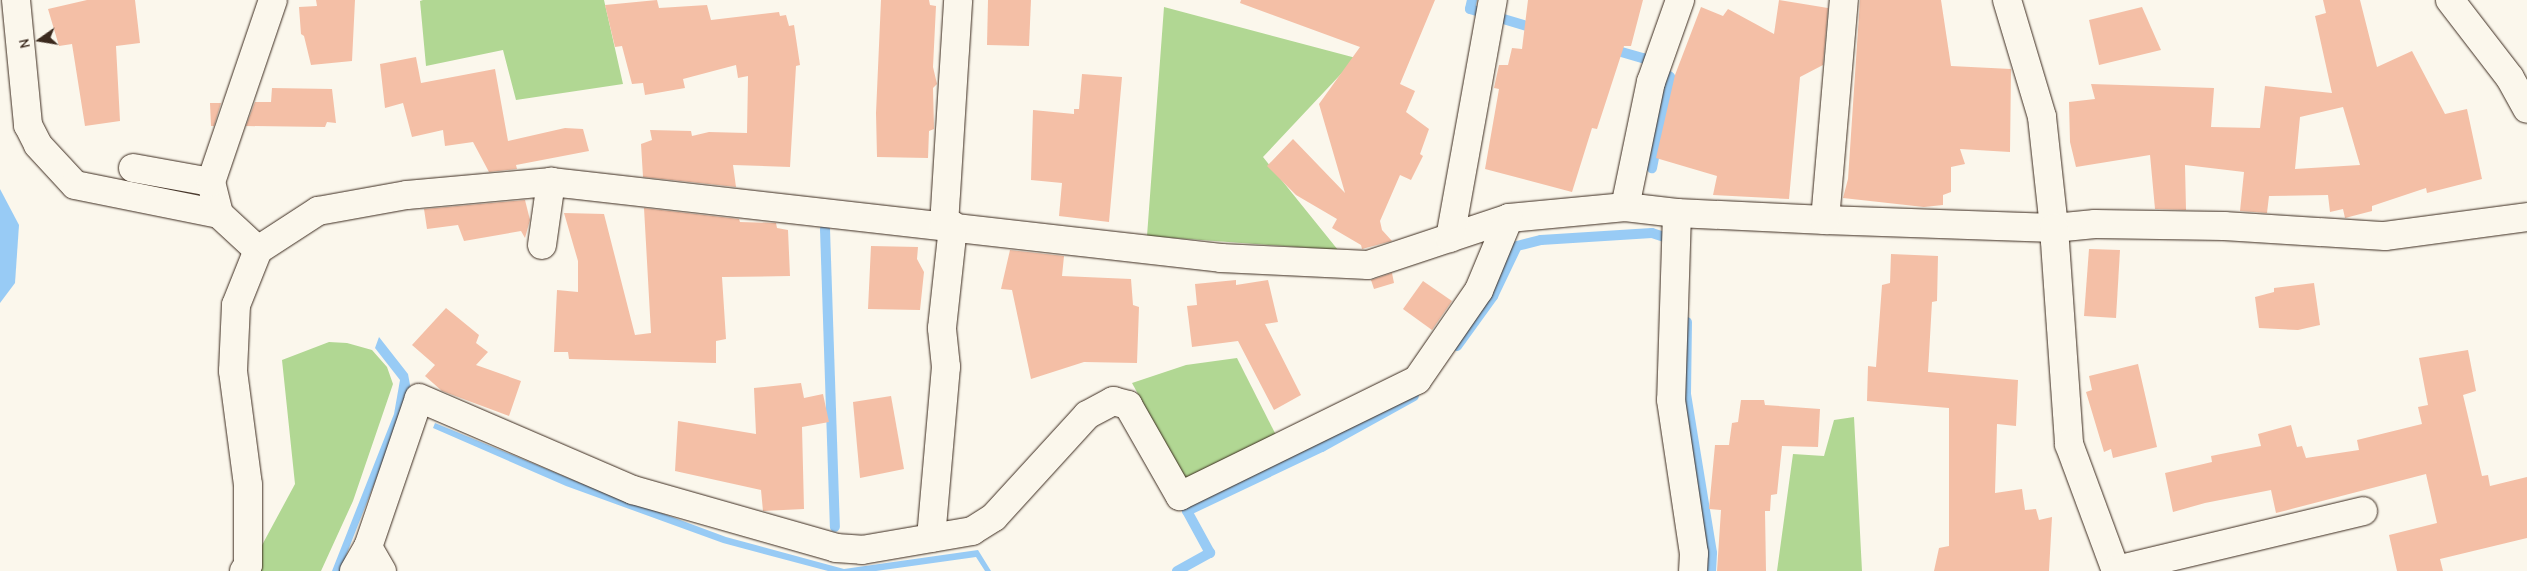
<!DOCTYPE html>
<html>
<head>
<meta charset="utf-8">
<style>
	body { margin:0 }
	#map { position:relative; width:2527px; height:571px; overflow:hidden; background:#fbf7ec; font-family:"Comic Neue",sans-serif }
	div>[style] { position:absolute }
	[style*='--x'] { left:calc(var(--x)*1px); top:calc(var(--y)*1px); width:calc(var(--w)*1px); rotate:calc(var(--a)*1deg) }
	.green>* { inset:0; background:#b1d793 }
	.water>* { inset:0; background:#98cbf5 }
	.stream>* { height:10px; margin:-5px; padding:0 5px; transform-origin:5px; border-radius:5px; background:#98cbf5 }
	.building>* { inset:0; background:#f4bfa6 }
	.roads { filter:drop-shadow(0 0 1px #3b2a1e) drop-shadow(0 0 1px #3b2a1e) }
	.street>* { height:28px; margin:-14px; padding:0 14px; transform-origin:14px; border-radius:14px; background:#fbf7ec }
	span { translate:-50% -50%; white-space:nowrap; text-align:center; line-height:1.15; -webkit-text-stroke:4px #fbf7ec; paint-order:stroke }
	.north { position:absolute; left:15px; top:15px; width:50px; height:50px; -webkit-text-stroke:4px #fbf7ec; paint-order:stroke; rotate:257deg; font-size:14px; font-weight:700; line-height:20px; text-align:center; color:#3b2a1e }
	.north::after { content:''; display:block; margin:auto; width:18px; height:22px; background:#3b2a1e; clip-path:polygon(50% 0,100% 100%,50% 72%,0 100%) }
</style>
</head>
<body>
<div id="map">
	<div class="green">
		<div style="clip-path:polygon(604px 0,623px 84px,516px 100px,503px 50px,426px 66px,420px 1px,423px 0)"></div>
		<div style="clip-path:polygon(1164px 7px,1356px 58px,1263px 157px,1338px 250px,1147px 236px)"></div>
		<div style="clip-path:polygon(329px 342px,347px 343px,372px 350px,387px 367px,393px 384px,353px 501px,321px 571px,248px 571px,295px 484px,282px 360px)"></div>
		<div style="clip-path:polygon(1237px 358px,1278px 439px,1185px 480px,1132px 383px,1186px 365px)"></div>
		<div style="clip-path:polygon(1854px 417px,1862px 571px,1777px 571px,1793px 454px,1824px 456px,1834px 420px)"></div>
	</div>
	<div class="water">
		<div style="clip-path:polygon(0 189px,19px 225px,15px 283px,0 303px)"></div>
		<div style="clip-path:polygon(379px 337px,408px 374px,411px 390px,340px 571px,332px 571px,394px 414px,400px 380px,375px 348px)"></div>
		<div style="clip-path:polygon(435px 423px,578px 482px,726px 537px,844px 569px,978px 550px,991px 571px,985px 571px,976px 557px,876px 571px,828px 571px,723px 543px,566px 486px,433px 428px)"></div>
	</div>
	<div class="stream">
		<div style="--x:1472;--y:0;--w:9;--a:103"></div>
		<div style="--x:1470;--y:9;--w:70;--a:16.6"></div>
		<div style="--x:1611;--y:49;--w:33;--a:16"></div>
		<div style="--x:1643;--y:58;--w:33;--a:35"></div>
		<div style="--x:1670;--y:77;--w:93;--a:101.2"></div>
		<div style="--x:825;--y:229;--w:298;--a:88.1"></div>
		<div style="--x:1687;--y:322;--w:72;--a:90.8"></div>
		<div style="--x:1686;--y:394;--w:161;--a:80.7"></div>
		<div style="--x:1712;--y:553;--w:18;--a:93"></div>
		<div style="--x:1457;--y:346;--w:62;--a:-54.2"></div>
		<div style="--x:1493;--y:296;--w:55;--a:-64.4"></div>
		<div style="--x:1517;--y:246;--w:25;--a:-14"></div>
		<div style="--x:1541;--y:240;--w:111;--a:-3.6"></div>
		<div style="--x:1652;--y:233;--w:25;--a:18"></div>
		<div style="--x:1177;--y:571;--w:38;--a:-29"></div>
		<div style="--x:1210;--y:553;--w:48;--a:-118.7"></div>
		<div style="--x:1187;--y:511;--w:149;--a:-25.4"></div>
		<div style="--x:1322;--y:447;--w:105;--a:-29"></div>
	</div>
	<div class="building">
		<div style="clip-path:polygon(87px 0,135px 0,140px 43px,116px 46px,120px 121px,85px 126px,72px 44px,59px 46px,48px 9px)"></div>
		<div style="clip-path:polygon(316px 0,355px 0,352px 61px,311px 65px,304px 36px,301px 34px,299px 7px,317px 6px)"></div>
		<div style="clip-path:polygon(657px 0,659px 8px,707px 5px,711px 20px,779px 12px,780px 16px,786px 15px,789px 26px,794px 25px,800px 65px,796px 66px,790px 167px,733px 165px,736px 187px,643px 177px,641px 144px,652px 140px,650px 130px,691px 131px,692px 136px,709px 132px,747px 133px,748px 76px,738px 78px,736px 65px,683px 79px,685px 88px,645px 95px,643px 83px,632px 84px,622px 46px,615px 47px,605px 5px)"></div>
		<div style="clip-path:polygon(881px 0,929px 0,930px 5px,936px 6px,933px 67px,937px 84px,933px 88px,934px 129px,929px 131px,928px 158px,877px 157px,876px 113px)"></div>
		<div style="clip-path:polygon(988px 0,1031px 0,1029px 46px,987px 45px)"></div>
		<div style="clip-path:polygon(1241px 0,1435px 0,1400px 84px,1415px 91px,1406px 112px,1429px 129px,1420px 154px,1423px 156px,1411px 180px,1400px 175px,1380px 221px,1382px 230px,1392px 241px,1362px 249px,1361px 245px,1332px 228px,1337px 219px,1296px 195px,1267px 166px,1293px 139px,1345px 193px,1319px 104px,1360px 47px,1240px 3px)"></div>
		<div style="clip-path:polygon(1528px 0,1643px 0,1631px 46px,1624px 46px,1597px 129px,1592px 128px,1572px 192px,1485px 169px,1499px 89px,1494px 88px,1499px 65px,1508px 65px,1512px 48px,1522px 49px)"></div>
		<div style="clip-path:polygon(1779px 0,1828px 8px,1823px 65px,1800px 77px,1789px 199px,1713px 195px,1717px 176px,1656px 158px,1675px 75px,1701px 7px,1723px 16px,1728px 9px,1774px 34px)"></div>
		<div style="clip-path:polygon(1860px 0,1941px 0,1951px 66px,2011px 69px,2010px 152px,1960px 149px,1965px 164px,1951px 167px,1951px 192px,1943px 195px,1943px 205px,1924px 207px,1843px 198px,1848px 179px)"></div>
		<div style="clip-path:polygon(evenodd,2323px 0,2360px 0,2377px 67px,2412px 51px,2445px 114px,2467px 109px,2482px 179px,2427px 193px,2426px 188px,2372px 206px,2372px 211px,2345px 218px,2343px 209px,2330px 212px,2328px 195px,2269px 196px,2267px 213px,2240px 211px,2244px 172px,2185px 165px,2186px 210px,2155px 209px,2150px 155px,2076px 167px,2070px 142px,2069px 102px,2095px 99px,2091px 84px,2214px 88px,2211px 127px,2260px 128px,2265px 86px,2332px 93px,2315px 16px,2326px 13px,2323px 0,2343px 107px,2360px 165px,2295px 169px,2300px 117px,2343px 107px)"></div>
		<div style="clip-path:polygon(2142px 7px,2161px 50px,2099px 65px,2089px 20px)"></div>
		<div style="clip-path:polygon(416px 57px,421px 83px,495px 69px,508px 141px,565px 128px,583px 129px,589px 151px,516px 165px,517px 169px,489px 172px,473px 142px,445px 146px,443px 130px,412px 137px,403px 103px,385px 108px,380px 64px)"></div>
		<div style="clip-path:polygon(1082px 74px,1122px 77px,1109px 222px,1059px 216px,1062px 183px,1031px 180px,1033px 110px,1074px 114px,1074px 109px,1079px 109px)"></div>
		<div style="clip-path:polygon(272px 88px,332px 89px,336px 123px,327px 122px,325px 127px,246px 126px,255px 102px,271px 102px)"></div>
		<div style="clip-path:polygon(210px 103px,221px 103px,214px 126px,211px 126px)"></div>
		<div style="clip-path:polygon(525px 200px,530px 220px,525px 238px,521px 231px,464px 241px,458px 225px,427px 229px,424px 209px)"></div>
		<div style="clip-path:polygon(644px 208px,739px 219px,740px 222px,776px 223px,777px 228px,788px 230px,790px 276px,722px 277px,726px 339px,716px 341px,716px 363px,569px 359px,568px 352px,554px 352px,557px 290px,578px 292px,578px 261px,564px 213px,604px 214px,635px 335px,651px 333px)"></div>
		<div style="clip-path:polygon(871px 246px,918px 247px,917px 259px,924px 272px,920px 310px,868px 309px)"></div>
		<div style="clip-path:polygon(2089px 249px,2120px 250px,2116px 318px,2084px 316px)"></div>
		<div style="clip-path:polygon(1010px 250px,1064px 256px,1062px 276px,1131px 279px,1133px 305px,1139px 307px,1137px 363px,1084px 362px,1031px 379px,1012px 290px,1001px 289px)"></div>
		<div style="clip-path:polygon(1891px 254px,1938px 256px,1937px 301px,1932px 302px,1928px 372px,2018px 380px,2016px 426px,1997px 424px,1995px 493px,2022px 489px,2025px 510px,2036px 509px,2039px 520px,2052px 517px,2049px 571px,1934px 571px,1939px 548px,1949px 546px,1949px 408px,1867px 401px,1868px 366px,1876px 367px,1882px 285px,1890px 283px)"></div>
		<div style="clip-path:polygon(1392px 273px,1394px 283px,1374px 289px,1371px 280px)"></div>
		<div style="clip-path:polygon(1236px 280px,1236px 285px,1268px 280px,1278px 322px,1265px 324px,1301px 395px,1274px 410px,1238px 341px,1192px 347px,1187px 306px,1197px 305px,1195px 284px)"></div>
		<div style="clip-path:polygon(1423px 281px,1452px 301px,1432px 330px,1403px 309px)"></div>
		<div style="clip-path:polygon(2314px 283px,2320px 325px,2298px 330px,2259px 328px,2255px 297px,2274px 292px,2274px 288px)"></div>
		<div style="clip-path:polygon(446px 308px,479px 335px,476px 343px,488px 352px,476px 365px,521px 381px,509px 416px,442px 391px,425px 376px,435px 365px,412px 345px)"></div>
		<div style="clip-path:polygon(2468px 350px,2476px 391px,2463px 395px,2482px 476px,2488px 475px,2490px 486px,2527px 477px,2527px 538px,2440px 559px,2443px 571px,2397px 571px,2389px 535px,2437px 523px,2426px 474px,2276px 513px,2271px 490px,2205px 503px,2173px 512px,2165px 473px,2212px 462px,2211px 456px,2261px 446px,2258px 434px,2291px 425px,2297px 447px,2302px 446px,2306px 458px,2359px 450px,2357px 440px,2422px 424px,2418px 407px,2428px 405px,2419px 358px)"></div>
		<div style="clip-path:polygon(2138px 364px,2157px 447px,2113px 458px,2111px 449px,2104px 452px,2086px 392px,2092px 390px,2089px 376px)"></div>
		<div style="clip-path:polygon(801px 383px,804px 398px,823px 394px,829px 422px,802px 427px,804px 509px,763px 511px,761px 490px,675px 471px,678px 421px,756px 434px,754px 388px)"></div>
		<div style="clip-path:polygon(891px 396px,904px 469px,860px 478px,853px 402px)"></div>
		<div style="clip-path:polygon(1741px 400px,1764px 400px,1765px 405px,1820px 409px,1818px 447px,1782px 446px,1777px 494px,1771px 495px,1770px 511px,1765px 511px,1766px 571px,1717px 571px,1721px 510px,1709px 509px,1715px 445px,1729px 445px,1732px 423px,1738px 422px)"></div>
	</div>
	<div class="roads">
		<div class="street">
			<div style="--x:16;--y:0;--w:126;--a:84.5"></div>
			<div style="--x:28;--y:125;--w:22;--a:63"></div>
			<div style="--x:38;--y:145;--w:54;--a:47.2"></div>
			<div style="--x:75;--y:185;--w:147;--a:11.4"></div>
			<div style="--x:219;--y:214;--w:53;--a:42.7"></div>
			<div style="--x:258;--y:250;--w:72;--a:-33"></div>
			<div style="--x:318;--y:211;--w:90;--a:-10.2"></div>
			<div style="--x:407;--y:195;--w:145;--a:-5.2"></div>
			<div style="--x:551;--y:182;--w:674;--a:6.47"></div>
			<div style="--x:1221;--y:258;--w:147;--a:2.7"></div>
			<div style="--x:1368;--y:265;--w:149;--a:-18.4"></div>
			<div style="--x:1509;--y:218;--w:117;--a:-5.4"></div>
			<div style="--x:1625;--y:207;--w:52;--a:6.6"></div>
			<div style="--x:1677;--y:213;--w:148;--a:2.7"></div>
			<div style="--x:1825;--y:220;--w:229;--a:2"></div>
			<div style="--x:2054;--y:228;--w:41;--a:-5.6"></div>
			<div style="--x:2095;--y:224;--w:129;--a:0.9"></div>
			<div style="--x:2224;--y:226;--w:161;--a:3.6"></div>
			<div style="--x:2385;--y:236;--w:143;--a:-7.6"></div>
			<div style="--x:2007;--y:0;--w:122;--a:73.3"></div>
			<div style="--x:2042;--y:117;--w:112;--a:83.8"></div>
			<div style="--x:2054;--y:228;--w:217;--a:86"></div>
			<div style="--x:2069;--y:444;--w:135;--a:69.7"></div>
			<div style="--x:2450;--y:0;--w:98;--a:52.4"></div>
			<div style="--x:2510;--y:78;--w:35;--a:61"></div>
			<div style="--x:133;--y:168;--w:79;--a:10.2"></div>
			<div style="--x:1625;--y:207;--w:128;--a:-78.3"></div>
			<div style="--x:1651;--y:82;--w:87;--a:-70.5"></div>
			<div style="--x:1677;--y:213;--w:187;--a:91.8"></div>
			<div style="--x:1671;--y:400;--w:155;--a:81.5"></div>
			<div style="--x:1694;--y:553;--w:18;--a:93"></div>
			<div style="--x:219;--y:214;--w:33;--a:-104"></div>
			<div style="--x:211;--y:182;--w:192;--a:-71.2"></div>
			<div style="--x:1825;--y:220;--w:221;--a:-85.1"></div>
			<div style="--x:944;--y:225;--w:225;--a:-86.4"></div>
			<div style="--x:1450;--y:238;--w:242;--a:-79.8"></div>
			<div style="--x:542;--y:245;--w:64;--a:-81.9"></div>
			<div style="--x:931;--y:538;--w:172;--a:-85"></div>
			<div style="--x:946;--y:367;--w:39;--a:-96"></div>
			<div style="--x:942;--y:328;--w:103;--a:-83.8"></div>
			<div style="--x:368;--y:547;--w:28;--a:60"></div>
			<div style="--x:2116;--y:570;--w:254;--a:-13.4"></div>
			<div style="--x:244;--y:571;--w:7;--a:-56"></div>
			<div style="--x:248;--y:565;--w:80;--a:-90"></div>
			<div style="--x:248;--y:485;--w:115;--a:-97.5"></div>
			<div style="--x:233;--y:371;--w:66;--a:-87.4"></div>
			<div style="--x:236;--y:305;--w:59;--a:-68.2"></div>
			<div style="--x:354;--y:571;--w:28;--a:-60"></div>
			<div style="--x:368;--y:547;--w:157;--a:-71.1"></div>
			<div style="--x:419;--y:398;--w:233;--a:23.3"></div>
			<div style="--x:633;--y:490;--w:211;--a:15.9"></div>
			<div style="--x:836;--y:548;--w:26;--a:4"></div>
			<div style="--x:862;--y:550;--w:112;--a:-9.8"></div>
			<div style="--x:972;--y:531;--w:26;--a:-32"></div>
			<div style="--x:994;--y:517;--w:138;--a:-47.6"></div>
			<div style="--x:1087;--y:415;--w:30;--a:-28"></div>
			<div style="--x:1113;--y:401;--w:16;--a:15"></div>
			<div style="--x:1128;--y:405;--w:105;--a:60.3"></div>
			<div style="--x:1180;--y:496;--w:264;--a:-26.1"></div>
			<div style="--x:1417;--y:380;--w:109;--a:-55.4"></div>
			<div style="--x:1479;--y:290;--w:78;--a:-67.4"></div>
		</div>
	</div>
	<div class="north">N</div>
</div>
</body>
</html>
